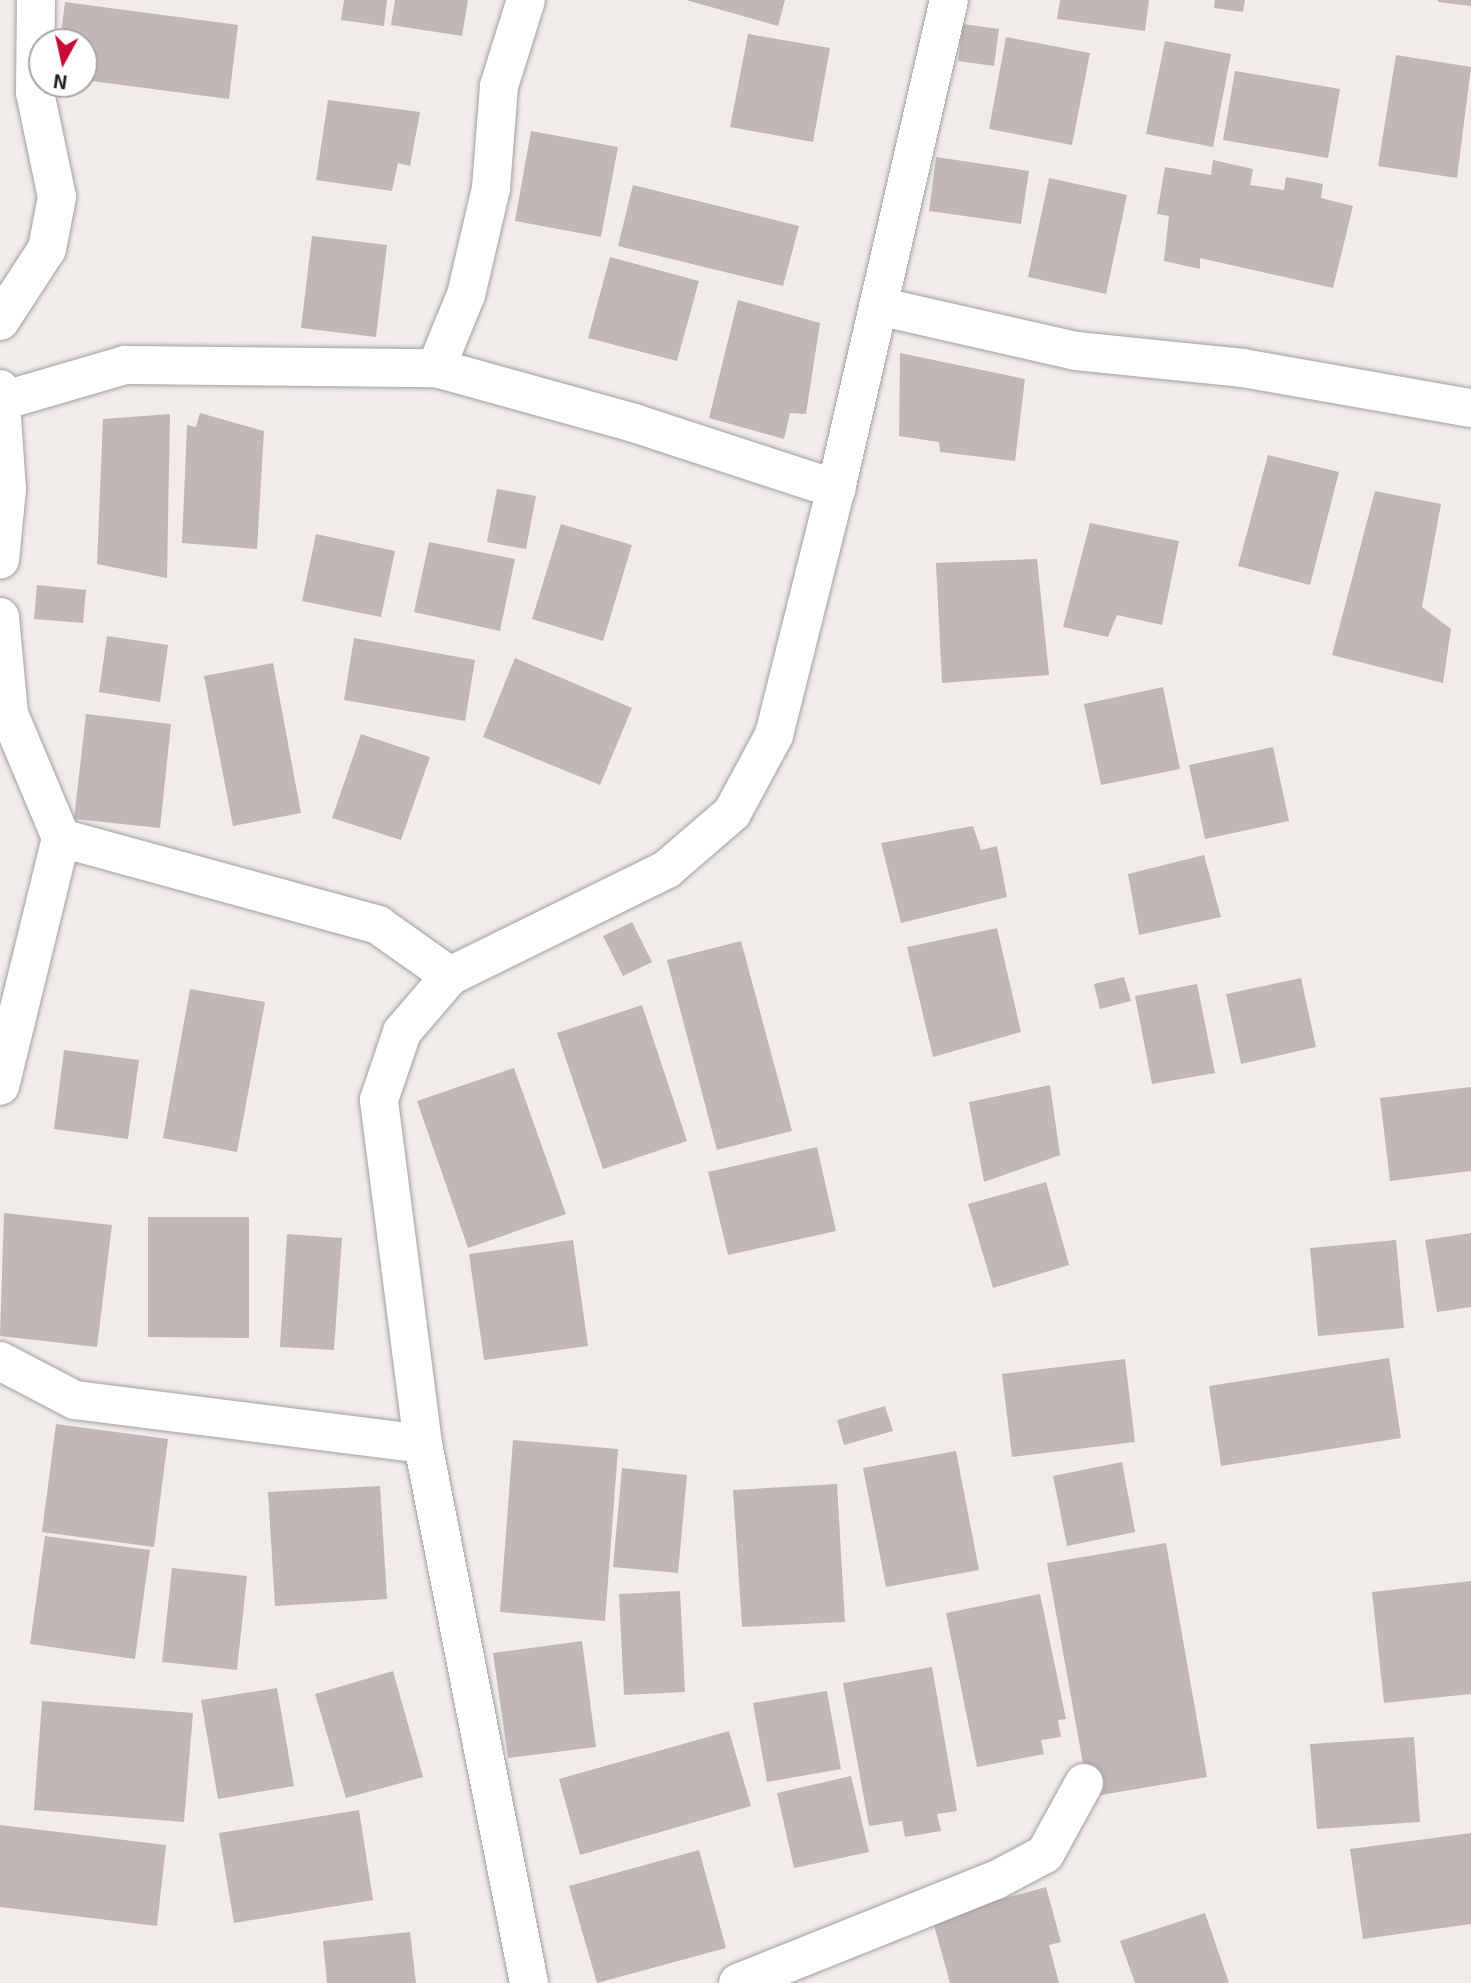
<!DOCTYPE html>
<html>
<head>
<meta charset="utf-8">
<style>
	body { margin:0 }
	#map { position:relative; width:1471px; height:1983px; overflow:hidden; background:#f1ece9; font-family:"Exo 2",sans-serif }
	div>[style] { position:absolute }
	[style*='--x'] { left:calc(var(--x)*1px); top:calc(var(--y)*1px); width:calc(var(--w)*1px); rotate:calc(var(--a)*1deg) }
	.building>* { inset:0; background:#c2b7b5 }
	.roads { filter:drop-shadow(0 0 2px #a2a2a2) drop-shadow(0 0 2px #a2a2a2) }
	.minor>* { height:38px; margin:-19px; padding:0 19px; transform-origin:19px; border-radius:19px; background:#fff }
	span { translate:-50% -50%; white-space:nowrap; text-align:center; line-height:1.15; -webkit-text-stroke:6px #fff; paint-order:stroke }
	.north { position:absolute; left:28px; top:28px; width:70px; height:70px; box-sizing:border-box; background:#fff; border:2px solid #a6a6a6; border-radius:50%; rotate:188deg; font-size:19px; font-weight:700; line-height:28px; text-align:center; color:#212121 }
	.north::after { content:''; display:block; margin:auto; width:24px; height:32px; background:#c80a36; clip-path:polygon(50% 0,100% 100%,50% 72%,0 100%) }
</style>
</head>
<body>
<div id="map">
	<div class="building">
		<div style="clip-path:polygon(344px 0,387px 0,384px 26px,341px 20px)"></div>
		<div style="clip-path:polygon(395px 0,468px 0,462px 36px,391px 25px)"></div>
		<div style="clip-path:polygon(686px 0,785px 0,778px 26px)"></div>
		<div style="clip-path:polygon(1060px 0,1149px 0,1145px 31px,1057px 19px)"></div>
		<div style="clip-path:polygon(1215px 0,1245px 0,1243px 12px,1214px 8px)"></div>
		<div style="clip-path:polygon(1438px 0,1471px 0,1471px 6px,1438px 2px)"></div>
		<div style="clip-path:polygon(65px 2px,238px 25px,229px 99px,84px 80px,84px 42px,60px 42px)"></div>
		<div style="clip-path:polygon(963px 24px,999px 29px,994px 66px,958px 61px)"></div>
		<div style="clip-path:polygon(748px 34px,830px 48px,813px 142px,730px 127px)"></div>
		<div style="clip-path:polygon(1006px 37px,1090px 53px,1072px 145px,989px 129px)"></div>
		<div style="clip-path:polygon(1165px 41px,1231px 54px,1213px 147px,1146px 134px)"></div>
		<div style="clip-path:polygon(1396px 55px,1471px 67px,1457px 178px,1378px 166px)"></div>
		<div style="clip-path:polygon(1235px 71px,1340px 89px,1328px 158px,1223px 140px)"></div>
		<div style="clip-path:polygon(328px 100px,420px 112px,410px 166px,398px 163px,392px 191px,316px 180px)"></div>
		<div style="clip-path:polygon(531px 131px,618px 147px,601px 237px,515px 221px)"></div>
		<div style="clip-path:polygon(936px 157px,1029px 171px,1021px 224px,929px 211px)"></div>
		<div style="clip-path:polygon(1213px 160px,1253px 169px,1250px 185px,1284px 190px,1286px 177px,1323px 184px,1321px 198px,1353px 206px,1333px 288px,1200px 258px,1200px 269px,1164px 261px,1169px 216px,1157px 214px,1165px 167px,1211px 175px)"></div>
		<div style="clip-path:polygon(1049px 178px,1127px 195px,1106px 294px,1028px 277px)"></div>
		<div style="clip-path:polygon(633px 185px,799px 226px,783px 286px,618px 246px)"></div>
		<div style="clip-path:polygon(312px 236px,387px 245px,376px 337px,301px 328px)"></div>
		<div style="clip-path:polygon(610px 257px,699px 281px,677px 361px,588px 338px)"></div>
		<div style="clip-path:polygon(738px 300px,820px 323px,806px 414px,790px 413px,784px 439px,709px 418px)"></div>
		<div style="clip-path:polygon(900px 353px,1025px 379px,1015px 461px,940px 452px,939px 442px,899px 436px)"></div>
		<div style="clip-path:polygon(200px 413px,264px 431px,257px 549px,182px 543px,187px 425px,196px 427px)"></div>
		<div style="clip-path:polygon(170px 414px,167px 578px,97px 564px,103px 419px)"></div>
		<div style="clip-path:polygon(1268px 455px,1339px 472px,1310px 585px,1238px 566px)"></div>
		<div style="clip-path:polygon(497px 489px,536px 496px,526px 549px,487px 542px)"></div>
		<div style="clip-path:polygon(1375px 491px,1441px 504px,1422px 607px,1451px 629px,1443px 683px,1332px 655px)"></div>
		<div style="clip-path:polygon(1090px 523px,1179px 541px,1162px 625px,1117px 615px,1108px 637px,1063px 627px)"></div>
		<div style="clip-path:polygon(561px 524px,632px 545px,603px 641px,532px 619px)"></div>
		<div style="clip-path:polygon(316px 534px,395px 551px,381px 617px,302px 601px)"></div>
		<div style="clip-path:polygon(429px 542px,515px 559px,500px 631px,414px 612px)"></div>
		<div style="clip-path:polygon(1037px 559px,1049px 675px,942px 683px,936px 563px)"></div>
		<div style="clip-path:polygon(37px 585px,86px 590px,83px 623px,34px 619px)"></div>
		<div style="clip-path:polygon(107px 636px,168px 645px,160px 702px,99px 692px)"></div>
		<div style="clip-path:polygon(354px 638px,475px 660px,465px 721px,344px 700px)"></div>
		<div style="clip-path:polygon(515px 658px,632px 708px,600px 785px,483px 737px)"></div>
		<div style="clip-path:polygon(273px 663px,301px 813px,233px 826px,204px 676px)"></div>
		<div style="clip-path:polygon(1163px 687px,1180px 769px,1101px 785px,1084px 704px)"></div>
		<div style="clip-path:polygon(86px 714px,171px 724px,160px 828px,74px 819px)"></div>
		<div style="clip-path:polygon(361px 734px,430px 757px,401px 840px,332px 818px)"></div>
		<div style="clip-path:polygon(1273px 747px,1289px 821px,1205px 839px,1189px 765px)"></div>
		<div style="clip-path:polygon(973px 826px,981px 850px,997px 846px,1007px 897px,901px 923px,881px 843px)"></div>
		<div style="clip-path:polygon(1204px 855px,1221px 917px,1139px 935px,1128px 874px)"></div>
		<div style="clip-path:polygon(632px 922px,652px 962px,623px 976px,603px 936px)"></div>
		<div style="clip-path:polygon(997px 928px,1021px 1032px,933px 1057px,907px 947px)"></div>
		<div style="clip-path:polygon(741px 941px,792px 1131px,717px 1150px,667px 960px)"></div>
		<div style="clip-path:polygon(1124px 977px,1131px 1001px,1100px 1009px,1094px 984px)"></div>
		<div style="clip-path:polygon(1301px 978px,1316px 1047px,1241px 1064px,1226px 994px)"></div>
		<div style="clip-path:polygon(1197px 984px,1215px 1073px,1152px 1084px,1135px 996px)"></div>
		<div style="clip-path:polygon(190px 989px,265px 1002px,237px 1152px,163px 1138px)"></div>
		<div style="clip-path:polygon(642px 1005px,687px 1141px,603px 1169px,557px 1033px)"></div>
		<div style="clip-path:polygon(64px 1050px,139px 1060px,128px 1139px,54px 1129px)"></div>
		<div style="clip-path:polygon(514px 1068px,566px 1214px,468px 1248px,417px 1101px)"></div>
		<div style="clip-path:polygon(1050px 1085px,1060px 1155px,984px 1182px,969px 1102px)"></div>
		<div style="clip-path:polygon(1471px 1087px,1471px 1171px,1390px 1181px,1380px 1098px)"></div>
		<div style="clip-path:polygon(817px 1147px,836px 1231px,728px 1255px,708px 1172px)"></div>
		<div style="clip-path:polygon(1046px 1182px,1069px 1265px,993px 1288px,968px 1204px)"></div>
		<div style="clip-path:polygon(4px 1213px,112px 1225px,97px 1347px,0 1336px)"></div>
		<div style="clip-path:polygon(148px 1217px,249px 1217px,249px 1338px,148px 1337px)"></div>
		<div style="clip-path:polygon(1471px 1233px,1471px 1307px,1437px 1312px,1425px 1240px)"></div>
		<div style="clip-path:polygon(287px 1234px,342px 1238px,334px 1350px,280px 1347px)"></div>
		<div style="clip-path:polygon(573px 1240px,588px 1346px,484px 1360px,469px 1254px)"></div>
		<div style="clip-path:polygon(1396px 1240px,1404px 1328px,1318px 1336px,1310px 1248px)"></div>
		<div style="clip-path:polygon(1389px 1358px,1401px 1438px,1221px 1466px,1209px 1386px)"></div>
		<div style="clip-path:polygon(1125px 1359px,1135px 1442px,1012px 1457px,1002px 1374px)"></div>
		<div style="clip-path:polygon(885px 1406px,893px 1431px,844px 1445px,837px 1420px)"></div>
		<div style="clip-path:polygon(56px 1424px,168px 1439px,154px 1547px,42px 1532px)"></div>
		<div style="clip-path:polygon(513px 1440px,618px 1449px,605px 1621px,500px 1612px)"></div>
		<div style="clip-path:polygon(956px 1451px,979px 1570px,886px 1587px,863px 1468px)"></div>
		<div style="clip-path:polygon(1122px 1462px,1135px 1532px,1067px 1546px,1053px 1476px)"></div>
		<div style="clip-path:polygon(622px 1468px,687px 1475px,678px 1573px,613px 1567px)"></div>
		<div style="clip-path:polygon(837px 1484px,845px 1622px,742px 1627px,733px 1490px)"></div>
		<div style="clip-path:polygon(380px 1486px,387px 1599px,275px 1606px,268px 1492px)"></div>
		<div style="clip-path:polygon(45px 1536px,150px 1550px,135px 1659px,30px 1644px)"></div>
		<div style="clip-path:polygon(1166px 1543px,1207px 1777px,1089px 1797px,1047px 1563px)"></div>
		<div style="clip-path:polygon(172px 1568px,247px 1576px,237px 1670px,162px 1662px)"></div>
		<div style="clip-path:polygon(1471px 1581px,1471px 1694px,1384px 1703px,1372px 1592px)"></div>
		<div style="clip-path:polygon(680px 1591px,685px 1692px,624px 1695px,619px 1594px)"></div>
		<div style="clip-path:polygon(1040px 1594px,1066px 1719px,1058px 1720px,1061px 1737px,1041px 1740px,1044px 1754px,977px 1767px,946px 1613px)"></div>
		<div style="clip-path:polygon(582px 1641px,596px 1747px,508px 1758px,493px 1653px)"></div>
		<div style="clip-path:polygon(932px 1667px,957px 1811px,937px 1814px,941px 1831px,905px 1837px,902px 1821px,869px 1826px,843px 1683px)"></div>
		<div style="clip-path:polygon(393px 1671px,423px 1777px,346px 1798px,315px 1694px)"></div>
		<div style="clip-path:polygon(277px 1688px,294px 1786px,218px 1799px,201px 1700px)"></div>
		<div style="clip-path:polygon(827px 1691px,841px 1769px,767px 1782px,753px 1703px)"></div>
		<div style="clip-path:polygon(42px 1701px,193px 1713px,184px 1822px,34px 1810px)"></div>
		<div style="clip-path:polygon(729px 1731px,751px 1806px,580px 1855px,559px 1779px)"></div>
		<div style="clip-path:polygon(1414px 1737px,1420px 1822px,1317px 1829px,1310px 1744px)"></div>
		<div style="clip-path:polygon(851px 1776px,869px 1852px,794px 1868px,777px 1793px)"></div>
		<div style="clip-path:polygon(359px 1810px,373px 1900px,234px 1923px,219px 1833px)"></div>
		<div style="clip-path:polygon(0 1825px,166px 1845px,157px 1926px,0 1907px)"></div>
		<div style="clip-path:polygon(1471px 1833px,1471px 1924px,1363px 1939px,1350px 1849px)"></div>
		<div style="clip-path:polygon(699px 1850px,726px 1948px,597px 1983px,569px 1886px)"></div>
		<div style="clip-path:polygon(1046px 1887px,1061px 1942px,1049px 1945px,1059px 1983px,950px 1983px,932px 1918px)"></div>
		<div style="clip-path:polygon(1205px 1913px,1229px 1983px,1135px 1983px,1120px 1941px)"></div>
		<div style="clip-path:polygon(410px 1932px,416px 1983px,327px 1983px,323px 1941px)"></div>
	</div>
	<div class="roads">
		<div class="minor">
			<div style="--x:878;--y:306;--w:203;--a:12.8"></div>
			<div style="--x:1076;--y:351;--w:168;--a:5.8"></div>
			<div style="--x:1243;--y:368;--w:231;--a:10"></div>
			<div style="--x:0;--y:321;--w:86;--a:-56.9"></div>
			<div style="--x:47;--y:249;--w:53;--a:-79.1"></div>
			<div style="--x:57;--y:197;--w:106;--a:-101.9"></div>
			<div style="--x:35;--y:93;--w:93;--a:-89.4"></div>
			<div style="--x:436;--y:368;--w:79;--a:-67.7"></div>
			<div style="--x:466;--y:295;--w:110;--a:-76.8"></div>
			<div style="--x:491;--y:188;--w:102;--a:-85.5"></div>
			<div style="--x:499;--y:86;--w:90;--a:-72.6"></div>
			<div style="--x:0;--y:389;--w:100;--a:86"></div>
			<div style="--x:7;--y:489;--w:71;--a:95.6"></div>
			<div style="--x:2;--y:401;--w:128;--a:-16.3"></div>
			<div style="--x:125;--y:365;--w:311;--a:0.6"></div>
			<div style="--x:436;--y:368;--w:205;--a:15.5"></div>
			<div style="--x:634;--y:423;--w:213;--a:18.1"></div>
			<div style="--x:0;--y:617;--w:97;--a:84.7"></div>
			<div style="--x:9;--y:714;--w:134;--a:67.2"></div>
			<div style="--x:61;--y:838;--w:255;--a:103.8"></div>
			<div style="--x:61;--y:838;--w:329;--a:15.3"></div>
			<div style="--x:378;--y:925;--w:88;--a:35.3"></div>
			<div style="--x:0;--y:1361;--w:85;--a:27.5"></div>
			<div style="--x:75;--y:1400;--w:351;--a:7.2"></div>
			<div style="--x:529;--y:1983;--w:549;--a:-101.13"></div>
			<div style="--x:423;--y:1444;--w:347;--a:-97.3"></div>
			<div style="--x:379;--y:1100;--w:72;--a:-71.3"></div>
			<div style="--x:402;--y:1032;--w:74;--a:-49.4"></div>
			<div style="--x:450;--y:976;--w:242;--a:-26.2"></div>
			<div style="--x:667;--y:869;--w:86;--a:-40.7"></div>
			<div style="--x:732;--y:813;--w:89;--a:-61.7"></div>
			<div style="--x:774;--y:735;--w:254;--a:-75.9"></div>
			<div style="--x:836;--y:489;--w:502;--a:-76.99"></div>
			<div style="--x:738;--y:1983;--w:278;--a:-21.8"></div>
			<div style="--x:996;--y:1880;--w:55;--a:-28"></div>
			<div style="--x:1045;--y:1854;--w:81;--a:-61.2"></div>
		</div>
	</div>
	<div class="north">N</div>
</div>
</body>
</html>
